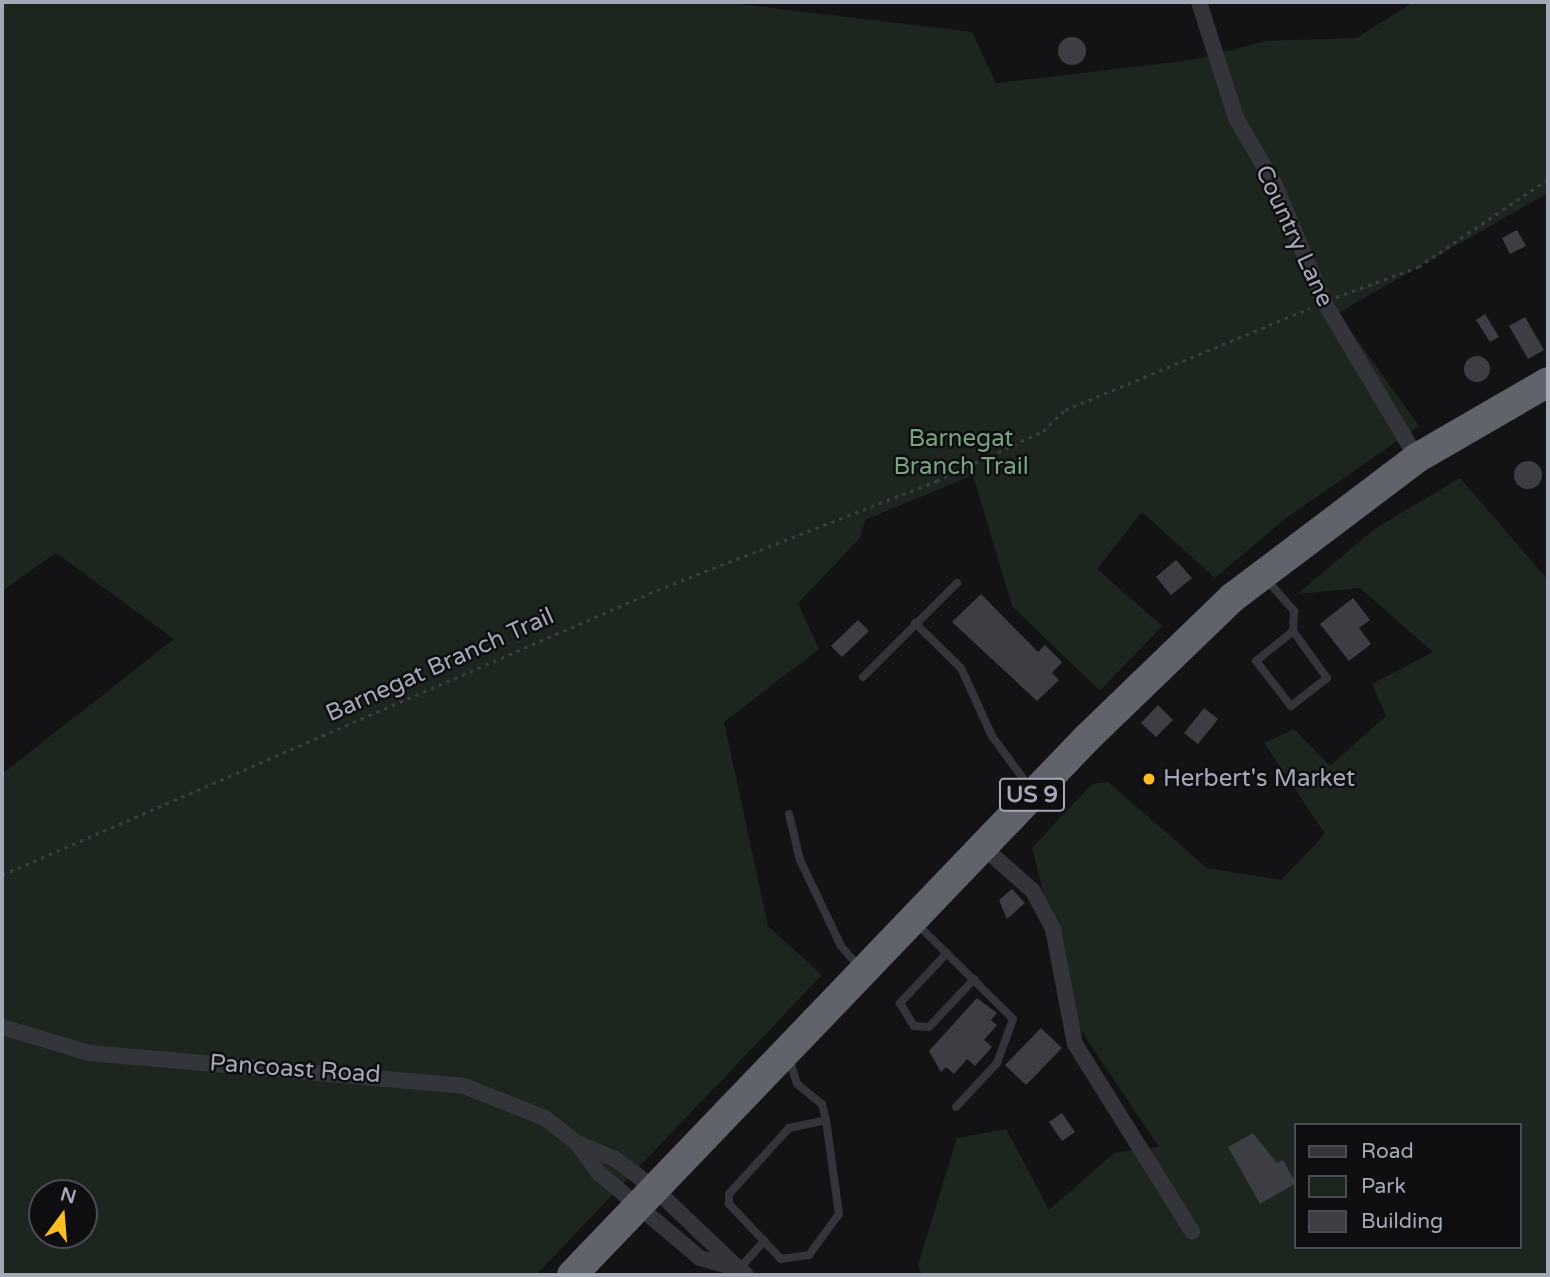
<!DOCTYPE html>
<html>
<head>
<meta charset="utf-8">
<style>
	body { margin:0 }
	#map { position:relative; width:1550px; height:1277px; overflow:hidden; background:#131315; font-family:"Varela Round",sans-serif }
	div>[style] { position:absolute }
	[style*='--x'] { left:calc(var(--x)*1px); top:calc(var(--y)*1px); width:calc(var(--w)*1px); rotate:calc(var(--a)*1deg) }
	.green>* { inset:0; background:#1d251f }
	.building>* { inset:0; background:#3d3e43 }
	.round { border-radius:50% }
	.path>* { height:2.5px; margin-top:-1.25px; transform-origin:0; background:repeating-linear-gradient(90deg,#3a3c42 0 3.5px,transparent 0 8.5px) }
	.lane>* { height:8px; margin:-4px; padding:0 4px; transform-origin:4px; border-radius:4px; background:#34353b }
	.street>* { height:16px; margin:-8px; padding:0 8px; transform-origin:8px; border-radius:8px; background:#34353b }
	.highway>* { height:30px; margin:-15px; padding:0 15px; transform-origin:15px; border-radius:15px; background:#60636c }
	.dots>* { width:19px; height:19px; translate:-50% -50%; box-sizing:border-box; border:4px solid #0e0e10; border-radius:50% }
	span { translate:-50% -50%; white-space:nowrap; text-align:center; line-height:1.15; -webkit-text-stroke:5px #0e0e10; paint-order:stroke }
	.shield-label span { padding:2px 5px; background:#0e0e10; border:2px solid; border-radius:5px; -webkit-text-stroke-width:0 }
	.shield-label { font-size:23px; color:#a4a9b7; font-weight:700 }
	.street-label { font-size:24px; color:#a4a9b7 }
	.park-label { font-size:24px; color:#79a37e }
	.poi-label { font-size:24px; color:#a4a9b7 }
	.left { translate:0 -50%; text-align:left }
	.frame { position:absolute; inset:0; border:4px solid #a4a9b7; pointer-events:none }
	.legend { position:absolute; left:1294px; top:1123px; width:228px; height:126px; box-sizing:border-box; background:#0e0e10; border:2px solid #4a4c53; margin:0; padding:9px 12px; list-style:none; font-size:21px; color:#a4a9b7 }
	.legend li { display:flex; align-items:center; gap:14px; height:35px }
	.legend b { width:35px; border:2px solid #4a4c53 }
	.north { position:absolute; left:28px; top:1179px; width:70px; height:70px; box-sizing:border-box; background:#0e0e10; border:2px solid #4a4c53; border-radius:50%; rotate:16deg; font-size:19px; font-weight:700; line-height:28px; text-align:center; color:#a4a9b7 }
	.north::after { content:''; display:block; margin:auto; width:24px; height:32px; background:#febd22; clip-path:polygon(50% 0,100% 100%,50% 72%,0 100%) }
</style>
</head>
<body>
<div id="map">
	<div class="green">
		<div style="clip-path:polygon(evenodd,2px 2px,723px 2px,972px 32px,996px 83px,1192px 60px,1266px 41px,1356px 38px,1414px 2px,1548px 2px,1548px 193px,1338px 313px,1419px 426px,1286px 518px,1215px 578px,1142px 512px,1097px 569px,1162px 626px,1100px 691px,1012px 606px,973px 475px,865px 520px,860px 538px,798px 603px,819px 649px,724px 722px,768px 926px,822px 975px,536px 1275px,2px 1275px,2px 774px,174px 639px,56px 553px,2px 591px,2px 2px,42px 1193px,84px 1193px,84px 1235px,42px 1235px,42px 1193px)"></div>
		<div style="clip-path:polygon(evenodd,1460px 478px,1548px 580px,1548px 1275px,922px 1275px,918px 1265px,957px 1138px,1006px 1129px,1049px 1210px,1114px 1153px,1159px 1147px,1076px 1023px,1032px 848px,1092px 784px,1108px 782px,1207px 868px,1281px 880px,1325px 834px,1264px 743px,1294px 729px,1330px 766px,1386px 716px,1372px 684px,1433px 652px,1360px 588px,1297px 594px,1376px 528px,1460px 478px,1296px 1125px,1520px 1125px,1520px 1247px,1296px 1247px,1296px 1125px)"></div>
	</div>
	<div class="building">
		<div class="round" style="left:1058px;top:37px;width:28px;height:28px"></div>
		<div style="clip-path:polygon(1517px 230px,1526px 246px,1510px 254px,1502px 238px)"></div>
		<div style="clip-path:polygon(1485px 314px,1499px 337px,1490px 342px,1476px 320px)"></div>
		<div style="clip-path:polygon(1525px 317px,1544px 350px,1528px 359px,1509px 326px)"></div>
		<div class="round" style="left:1464px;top:356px;width:26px;height:26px"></div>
		<div class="round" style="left:1514px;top:461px;width:28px;height:28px"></div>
		<div style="clip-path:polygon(1176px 560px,1192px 578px,1171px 595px,1156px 577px)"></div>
		<div style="clip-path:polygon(981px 594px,1038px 652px,1045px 645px,1062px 662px,1052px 673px,1059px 680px,1037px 701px,952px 622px)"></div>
		<div style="clip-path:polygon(1353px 598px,1370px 620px,1359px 628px,1371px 644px,1349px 661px,1320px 624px)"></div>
		<div style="clip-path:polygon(858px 620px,869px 631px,842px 657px,831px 646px)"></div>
		<div style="clip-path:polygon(1158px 705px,1173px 720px,1156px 737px,1141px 723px)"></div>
		<div style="clip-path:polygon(1204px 708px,1218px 719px,1198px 744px,1184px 733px)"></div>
		<div style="clip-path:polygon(1012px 889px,1025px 903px,1007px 919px,999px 900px)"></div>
		<div style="clip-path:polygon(977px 998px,997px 1013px,991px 1020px,997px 1025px,984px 1040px,992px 1047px,975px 1066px,967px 1059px,954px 1074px,946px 1067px,941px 1072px,929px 1051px)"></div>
		<div style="clip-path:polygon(1041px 1028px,1062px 1048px,1026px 1085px,1005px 1065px)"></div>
		<div style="clip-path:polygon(1062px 1113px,1075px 1132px,1062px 1141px,1049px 1122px)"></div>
		<div style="clip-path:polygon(1253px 1133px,1277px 1163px,1283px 1160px,1296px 1183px,1260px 1204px,1228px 1147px)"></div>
	</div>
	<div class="path">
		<div style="--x:1336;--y:297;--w:87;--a:-20.1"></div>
		<div style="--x:1418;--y:267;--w:157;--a:-34.1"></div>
		<div style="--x:2;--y:875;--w:714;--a:-23.51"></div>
		<div style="--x:657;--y:590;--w:300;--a:-21.3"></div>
		<div style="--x:936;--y:481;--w:118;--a:-25"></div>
		<div style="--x:1043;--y:431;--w:30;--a:-44"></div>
		<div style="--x:1065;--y:410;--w:265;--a:-22.6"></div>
	</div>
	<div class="lane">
		<div style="--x:1266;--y:579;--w:43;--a:48.8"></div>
		<div style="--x:1294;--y:611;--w:20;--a:93"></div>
		<div style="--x:1293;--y:631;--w:58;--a:54.1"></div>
		<div style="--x:1327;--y:678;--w:46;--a:142.1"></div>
		<div style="--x:1291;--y:706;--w:57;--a:-127.9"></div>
		<div style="--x:1256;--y:661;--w:48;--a:-39"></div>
		<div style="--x:915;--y:623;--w:64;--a:44.4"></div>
		<div style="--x:961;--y:668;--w:75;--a:65.5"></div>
		<div style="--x:992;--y:736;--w:64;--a:53.8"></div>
		<div style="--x:863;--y:677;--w:133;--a:-45"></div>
		<div style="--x:789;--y:814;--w:47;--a:76.6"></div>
		<div style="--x:800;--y:860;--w:95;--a:64.5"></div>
		<div style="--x:841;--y:946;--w:29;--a:49"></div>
		<div style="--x:916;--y:923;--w:136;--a:44.7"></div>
		<div style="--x:1013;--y:1019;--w:47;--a:110"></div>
		<div style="--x:997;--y:1063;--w:60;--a:133"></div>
		<div style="--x:947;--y:953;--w:69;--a:133.2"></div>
		<div style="--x:900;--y:1003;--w:27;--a:59"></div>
		<div style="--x:914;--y:1026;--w:15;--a:4"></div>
		<div style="--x:929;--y:1027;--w:66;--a:-46.8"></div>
		<div style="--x:790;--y:1061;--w:24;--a:73"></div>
		<div style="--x:797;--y:1084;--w:32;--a:39"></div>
		<div style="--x:822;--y:1104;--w:16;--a:76"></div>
		<div style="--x:826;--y:1120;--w:95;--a:82.1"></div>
		<div style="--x:839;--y:1214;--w:51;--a:126.2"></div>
		<div style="--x:809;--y:1255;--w:28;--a:172"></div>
		<div style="--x:781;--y:1259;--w:76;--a:-133.4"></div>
		<div style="--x:729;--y:1204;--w:10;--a:-90"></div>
		<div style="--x:729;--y:1194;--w:89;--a:-47.7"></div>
		<div style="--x:789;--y:1128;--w:38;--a:-12"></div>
		<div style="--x:739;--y:1269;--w:38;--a:-48"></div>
	</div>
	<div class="street">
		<div style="--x:1199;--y:2;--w:122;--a:72.3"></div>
		<div style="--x:1236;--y:118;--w:78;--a:59.8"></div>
		<div style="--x:1275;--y:185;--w:127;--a:67.3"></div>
		<div style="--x:1324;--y:302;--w:182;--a:59.2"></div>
		<div style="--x:983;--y:847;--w:67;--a:41.3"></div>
		<div style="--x:1033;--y:891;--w:43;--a:62.2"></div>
		<div style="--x:1053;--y:929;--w:117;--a:79.2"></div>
		<div style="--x:1075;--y:1044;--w:221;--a:58"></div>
		<div style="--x:2;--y:1027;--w:91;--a:16.6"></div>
		<div style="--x:89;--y:1053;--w:376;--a:5"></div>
		<div style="--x:464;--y:1086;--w:87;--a:21.6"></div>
		<div style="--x:545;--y:1118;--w:41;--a:38"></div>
		<div style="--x:739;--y:1269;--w:41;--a:-164.2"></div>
		<div style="--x:700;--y:1258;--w:133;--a:-139.9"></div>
		<div style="--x:598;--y:1172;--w:36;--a:-126"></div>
		<div style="--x:577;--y:1143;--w:41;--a:22.8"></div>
		<div style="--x:615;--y:1159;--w:50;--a:36.9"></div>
		<div style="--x:655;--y:1189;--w:116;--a:43.6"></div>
		<div style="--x:739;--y:1269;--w:9;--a:41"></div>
	</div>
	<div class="highway">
		<div style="--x:572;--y:1275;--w:744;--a:-46.2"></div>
		<div style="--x:1087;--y:738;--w:202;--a:-44"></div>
		<div style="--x:1232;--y:598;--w:232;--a:-37.1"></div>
		<div style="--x:1417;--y:458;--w:151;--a:-30.1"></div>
	</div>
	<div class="dots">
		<div style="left:1149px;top:779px;background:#febd22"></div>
	</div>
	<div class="shield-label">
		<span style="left:1032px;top:795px">US 9</span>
	</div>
	<div class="street-label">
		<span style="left:1294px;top:236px;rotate:65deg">Country Lane</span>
		<span style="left:440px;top:665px;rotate:-24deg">Barnegat Branch Trail</span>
		<span style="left:295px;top:1069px;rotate:4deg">Pancoast Road</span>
	</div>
	<div class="park-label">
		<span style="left:961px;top:453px">Barnegat<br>Branch Trail</span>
	</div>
	<div class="poi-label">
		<span class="left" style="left:1163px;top:779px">Herbert's Market</span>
	</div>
	<div class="frame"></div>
	<ul class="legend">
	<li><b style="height:9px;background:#34353b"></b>Road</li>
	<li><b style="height:19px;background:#1d251f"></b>Park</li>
	<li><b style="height:19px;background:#3d3e43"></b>Building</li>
	</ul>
	<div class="north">N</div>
</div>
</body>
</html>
